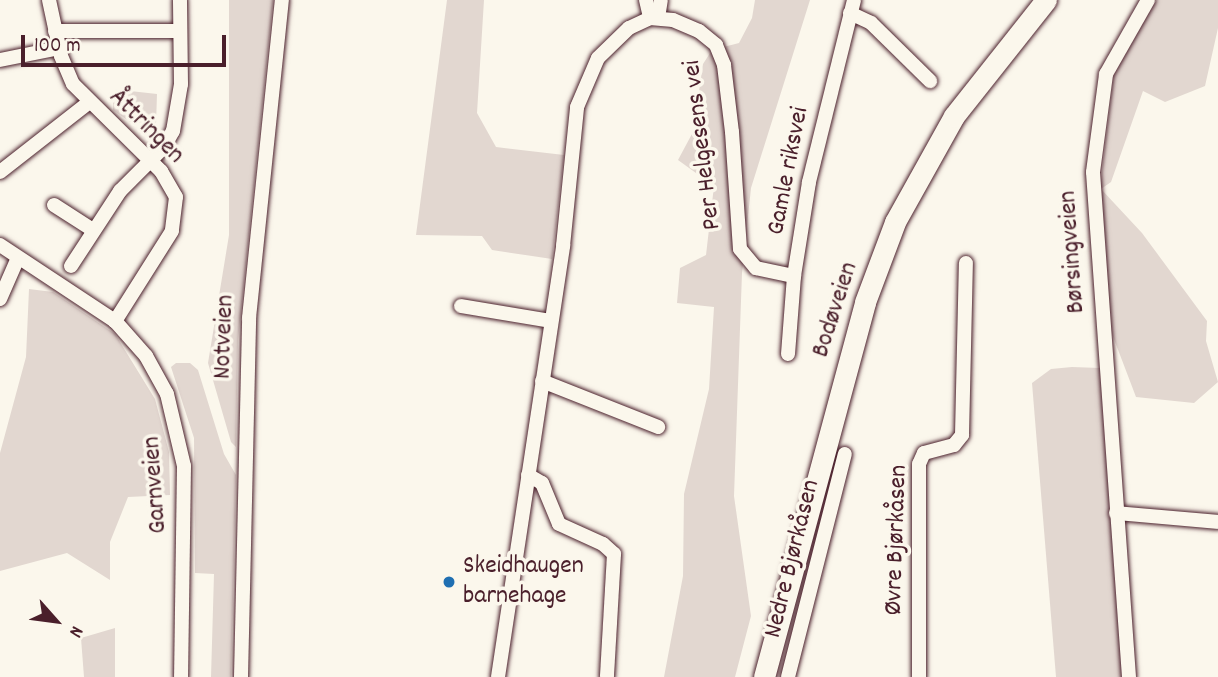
<!DOCTYPE html>
<html>
<head>
<meta charset="utf-8">
<style>
	body { margin:0 }
	#map { position:relative; width:1218px; height:677px; overflow:hidden; background:#fbf7ec; font-family:Dekko,sans-serif }
	div>[style] { position:absolute }
	[style*='--x'] { left:calc(var(--x)*1px); top:calc(var(--y)*1px); width:calc(var(--w)*1px); rotate:calc(var(--a)*1deg) }
	.green>* { inset:0; background:#e2d7d0 }
	.roads { filter:drop-shadow(0 0 2px #4a1f2b) drop-shadow(0 0 2px #4a1f2b) }
	.minor>* { height:14px; margin:-7px; padding:0 7px; transform-origin:7px; border-radius:7px; background:#fbf7ec }
	.primary>* { height:21px; margin:-10.5px; padding:0 10.5px; transform-origin:10.5px; border-radius:10.5px; background:#fbf7ec }
	.dots>* { width:19px; height:19px; translate:-50% -50%; box-sizing:border-box; border:4px solid #fbf7ec; border-radius:50% }
	span { translate:-50% -50%; white-space:nowrap; text-align:center; line-height:1.15; -webkit-text-stroke:7px #fbf7ec; paint-order:stroke }
	.street-label { font-size:26px; color:#4a1f2b }
	.poi-label { font-size:26px; color:#4a1f2b }
	.left { translate:0 -50%; text-align:left }
	.north { position:absolute; left:21px; top:586px; width:70px; height:70px; -webkit-text-stroke:5px #fbf7ec; paint-order:stroke; rotate:118deg; font-size:19px; font-weight:700; line-height:28px; text-align:center; color:#4a1f2b }
	.north::after { content:''; display:block; margin:auto; width:24px; height:32px; background:#4a1f2b; clip-path:polygon(50% 0,100% 100%,50% 72%,0 100%) }
	.scale { position:absolute; left:21px; top:35px; width:205px; height:32px; box-sizing:border-box; border:4px solid #4a1f2b; border-top:0; padding-left:9px; font-size:21px; line-height:24px; white-space:nowrap; color:#4a1f2b; -webkit-text-stroke:5px #fbf7ec; paint-order:stroke }
</style>
</head>
<body>
<div id="map">
	<div class="green">
		<div style="clip-path:polygon(229px 0,273px 0,238px 340px,236px 447px,231px 442px,208px 363px,229px 235px)"></div>
		<div style="clip-path:polygon(447px 0,484px 0,477px 113px,496px 147px,564px 155px,552px 259px,492px 250px,482px 236px,416px 235px)"></div>
		<div style="clip-path:polygon(755px 0,810px 0,751px 188px,742px 273px,734px 496px,751px 616px,735px 677px,664px 677px,683px 576px,684px 494px,709px 389px,714px 307px,677px 303px,680px 268px,706px 255px,714px 186px,678px 160px,693px 132px,703px 64px,712px 50px,739px 43px,752px 18px)"></div>
		<div style="clip-path:polygon(1157px 0,1218px 0,1218px 28px,1205px 86px,1165px 102px,1143px 91px,1111px 182px,1101px 189px,1142px 233px,1207px 321px,1206px 341px,1218px 382px,1194px 403px,1136px 397px,1109px 326px,1100px 189px,1114px 73px,1124px 48px)"></div>
		<div style="clip-path:polygon(130px 91px,157px 94px,156px 124px,130px 122px,113px 110px,113px 103px)"></div>
		<div style="clip-path:polygon(29px 289px,53px 292px,115px 334px,155px 399px,169px 452px,170px 495px,128px 497px,110px 542px,110px 580px,67px 553px,0 571px,0 453px,26px 357px)"></div>
		<div style="clip-path:polygon(176px 363px,190px 363px,198px 370px,224px 454px,236px 475px,231px 677px,211px 677px,214px 574px,195px 573px,194px 438px,171px 367px)"></div>
		<div style="clip-path:polygon(1072px 367px,1100px 368px,1124px 677px,1056px 677px,1032px 383px,1051px 369px)"></div>
		<div style="clip-path:polygon(115px 628px,115px 677px,84px 677px,81px 638px)"></div>
	</div>
	<div class="roads">
		<div class="minor">
			<div style="--x:49;--y:0;--w:57;--a:77.9"></div>
			<div style="--x:61;--y:56;--w:30;--a:67"></div>
			<div style="--x:73;--y:84;--w:124;--a:44.7"></div>
			<div style="--x:161;--y:171;--w:30;--a:60"></div>
			<div style="--x:176;--y:197;--w:34;--a:97"></div>
			<div style="--x:172;--y:231;--w:107;--a:122.3"></div>
			<div style="--x:646;--y:0;--w:18;--a:77"></div>
			<div style="--x:850;--y:13;--w:23;--a:25"></div>
			<div style="--x:871;--y:23;--w:83;--a:44.5"></div>
			<div style="--x:658;--y:18;--w:18;--a:-81"></div>
			<div style="--x:55;--y:31;--w:125;--a:0"></div>
			<div style="--x:0;--y:60;--w:60;--a:-11.5"></div>
			<div style="--x:0;--y:172;--w:112;--a:-38.1"></div>
			<div style="--x:54;--y:205;--w:46;--a:32.7"></div>
			<div style="--x:0;--y:245;--w:138;--a:33.5"></div>
			<div style="--x:115;--y:321;--w:47;--a:48.5"></div>
			<div style="--x:146;--y:356;--w:43;--a:61.1"></div>
			<div style="--x:167;--y:394;--w:74;--a:76.7"></div>
			<div style="--x:184;--y:466;--w:211;--a:90.8"></div>
			<div style="--x:71;--y:266;--w:90;--a:-56.8"></div>
			<div style="--x:120;--y:191;--w:62;--a:-45"></div>
			<div style="--x:164;--y:147;--w:18;--a:-61"></div>
			<div style="--x:173;--y:131;--w:48;--a:-80.3"></div>
			<div style="--x:181;--y:84;--w:84;--a:-90.7"></div>
			<div style="--x:0;--y:299;--w:43;--a:-66.4"></div>
			<div style="--x:461;--y:306;--w:91;--a:9.5"></div>
			<div style="--x:788;--y:354;--w:78;--a:-85.6"></div>
			<div style="--x:794;--y:276;--w:95;--a:-80.9"></div>
			<div style="--x:809;--y:182;--w:187;--a:-76.1"></div>
			<div style="--x:542;--y:381;--w:125;--a:21.6"></div>
			<div style="--x:528;--y:475;--w:16;--a:30"></div>
			<div style="--x:542;--y:483;--w:44;--a:67.5"></div>
			<div style="--x:559;--y:524;--w:48;--a:24.4"></div>
			<div style="--x:603;--y:544;--w:15;--a:42"></div>
			<div style="--x:614;--y:554;--w:123;--a:93.3"></div>
			<div style="--x:1116;--y:513;--w:102;--a:5"></div>
			<div style="--x:241;--y:677;--w:359;--a:-88.7"></div>
			<div style="--x:249;--y:318;--w:320;--a:-84.1"></div>
			<div style="--x:498;--y:677;--w:436;--a:-81.4"></div>
			<div style="--x:563;--y:246;--w:140;--a:-84.2"></div>
			<div style="--x:577;--y:107;--w:53;--a:-66.8"></div>
			<div style="--x:598;--y:58;--w:43;--a:-44.1"></div>
			<div style="--x:629;--y:28;--w:23;--a:-25"></div>
			<div style="--x:650;--y:18;--w:23;--a:5"></div>
			<div style="--x:673;--y:20;--w:28;--a:23"></div>
			<div style="--x:699;--y:31;--w:22;--a:39"></div>
			<div style="--x:716;--y:45;--w:22;--a:68"></div>
			<div style="--x:724;--y:65;--w:67;--a:83.2"></div>
			<div style="--x:732;--y:132;--w:117;--a:86.1"></div>
			<div style="--x:740;--y:249;--w:25;--a:50"></div>
			<div style="--x:756;--y:268;--w:39;--a:12"></div>
			<div style="--x:788;--y:677;--w:230;--a:-75.7"></div>
			<div style="--x:919;--y:677;--w:213;--a:-90"></div>
			<div style="--x:919;--y:464;--w:12;--a:-66"></div>
			<div style="--x:924;--y:453;--w:31;--a:-15"></div>
			<div style="--x:954;--y:445;--w:13;--a:-51"></div>
			<div style="--x:962;--y:435;--w:172;--a:-88.7"></div>
			<div style="--x:1129;--y:677;--w:506;--a:-94.08"></div>
			<div style="--x:1093;--y:172;--w:99;--a:-82.4"></div>
			<div style="--x:1106;--y:74;--w:85;--a:-60.4"></div>
		</div>
		<div class="primary">
			<div style="--x:764;--y:677;--w:388;--a:-74.9"></div>
			<div style="--x:865;--y:302;--w:85;--a:-69.4"></div>
			<div style="--x:895;--y:222;--w:121;--a:-60.9"></div>
			<div style="--x:954;--y:116;--w:148;--a:-51.6"></div>
		</div>
	</div>
	<div class="dots">
		<div style="left:449px;top:582px;background:#1f6fb2"></div>
	</div>
	<div class="street-label">
		<span style="left:146px;top:127px;rotate:45deg">Åttringen</span>
		<span style="left:703px;top:145px;rotate:-97deg">Per Helgesens vei</span>
		<span style="left:789px;top:171px;rotate:-79deg">Gamle riksvei</span>
		<span style="left:1073px;top:252px;rotate:-94deg">Børsingveien</span>
		<span style="left:836px;top:310px;rotate:-72deg">Bodøveien</span>
		<span style="left:225px;top:337px;rotate:-88deg">Notveien</span>
		<span style="left:156px;top:485px;rotate:-94deg">Garnveien</span>
		<span style="left:897px;top:540px;rotate:-88deg">Øvre Bjørkåsen</span>
		<span style="left:793px;top:559px;rotate:-76deg">Nedre Bjørkåsen</span>
	</div>
	<div class="poi-label">
		<span class="left" style="left:463px;top:582px">Skeidhaugen<br>barnehage</span>
	</div>
	<div class="north">N</div>
	<div class="scale">100 m</div>
</div>
</body>
</html>
